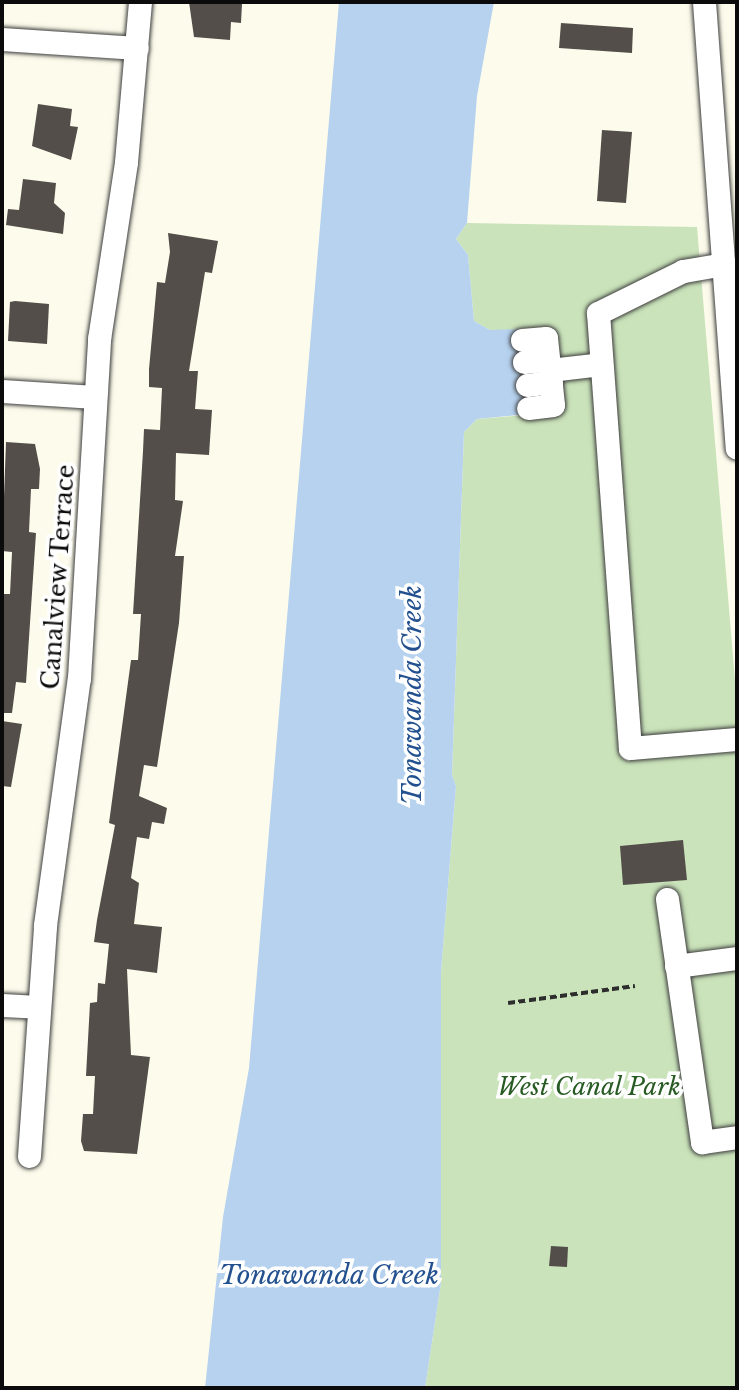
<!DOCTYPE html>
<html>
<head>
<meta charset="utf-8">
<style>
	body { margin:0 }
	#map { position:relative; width:739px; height:1390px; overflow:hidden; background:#fdfcec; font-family:"Libre Baskerville",serif }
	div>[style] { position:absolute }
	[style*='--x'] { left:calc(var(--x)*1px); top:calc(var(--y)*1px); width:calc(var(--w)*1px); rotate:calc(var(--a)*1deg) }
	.green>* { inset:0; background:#cae3ba }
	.water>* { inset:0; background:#b6d2ef }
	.building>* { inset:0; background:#534e49 }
	.path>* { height:3.5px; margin-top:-1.75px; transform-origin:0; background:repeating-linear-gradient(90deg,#2d2d2d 0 7px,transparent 0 10.5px) }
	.roads { filter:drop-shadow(0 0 2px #3e3e3e) drop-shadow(0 0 2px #3e3e3e) }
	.minor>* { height:23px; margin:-11.5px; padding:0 11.5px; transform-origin:11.5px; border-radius:11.5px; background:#fff }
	span { translate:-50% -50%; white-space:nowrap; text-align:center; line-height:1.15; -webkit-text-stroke:7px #fff; paint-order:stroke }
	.street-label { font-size:24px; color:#0b0b0b }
	.park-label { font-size:24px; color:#285b23; font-style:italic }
	.water-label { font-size:26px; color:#23518f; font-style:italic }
	.frame { position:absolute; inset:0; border:4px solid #0b0b0b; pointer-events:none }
</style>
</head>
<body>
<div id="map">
	<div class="green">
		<div style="clip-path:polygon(467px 223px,697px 227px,737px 704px,737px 1388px,425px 1388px,441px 1283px,441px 972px,456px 786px,452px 775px,464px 432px,477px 419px,527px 415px,490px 330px,474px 321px,468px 255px,456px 239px)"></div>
	</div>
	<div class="water">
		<div style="clip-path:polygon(339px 2px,494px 2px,477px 96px,467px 223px,456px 239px,468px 255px,474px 321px,490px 330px,519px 329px,527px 414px,477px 419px,464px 432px,452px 775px,456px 786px,441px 972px,441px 1283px,425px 1388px,205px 1388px,223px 1217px,249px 1068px)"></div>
	</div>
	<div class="building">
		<div style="clip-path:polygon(189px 2px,242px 4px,241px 23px,231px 22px,230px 40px,194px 37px)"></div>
		<div style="clip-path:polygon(561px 23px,633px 28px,632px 53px,559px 48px)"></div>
		<div style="clip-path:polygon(38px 104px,72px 109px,70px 126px,78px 127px,71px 160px,32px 146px)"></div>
		<div style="clip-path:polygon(602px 130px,632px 132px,626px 203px,597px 201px)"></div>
		<div style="clip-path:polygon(23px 179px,56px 183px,54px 203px,65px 213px,63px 234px,6px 225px,8px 209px,19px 210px)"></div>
		<div style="clip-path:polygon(168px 233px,218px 241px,212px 273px,205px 272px,189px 371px,198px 371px,195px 409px,212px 410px,209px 455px,176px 453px,175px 500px,183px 501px,175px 556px,184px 556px,179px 623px,157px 767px,144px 765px,139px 796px,167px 808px,164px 824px,152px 822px,149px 839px,137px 837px,131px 878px,139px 883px,134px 924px,162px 927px,157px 973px,127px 969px,131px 1055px,150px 1057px,137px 1154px,84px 1151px,81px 1141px,83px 1114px,93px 1114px,95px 1076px,86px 1076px,90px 1003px,97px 1002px,98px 983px,105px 984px,109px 944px,94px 942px,97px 920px,115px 825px,109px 823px,131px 660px,138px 660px,141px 614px,133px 614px,143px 451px,144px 429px,160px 430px,162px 388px,149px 387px,149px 369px,157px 282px,165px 283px,170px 252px)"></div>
		<div style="clip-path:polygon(15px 301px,49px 304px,47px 344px,8px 341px,10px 302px)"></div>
		<div style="clip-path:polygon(6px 442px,35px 444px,40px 469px,39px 489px,31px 489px,29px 532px,36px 533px,26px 683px,16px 682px,12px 713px,2px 713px,2px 594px,10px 594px,12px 552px,2px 551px)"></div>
		<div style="clip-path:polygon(2px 721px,22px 724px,11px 787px,2px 786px)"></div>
		<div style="clip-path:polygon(683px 840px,687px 880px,623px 885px,620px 846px)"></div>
		<div style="clip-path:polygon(551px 1246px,568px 1247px,567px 1267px,549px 1266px)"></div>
	</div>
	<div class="path">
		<div style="--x:508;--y:1003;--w:128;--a:-7.6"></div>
	</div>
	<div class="roads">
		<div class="minor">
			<div style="--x:704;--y:2;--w:447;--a:85.8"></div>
			<div style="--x:2;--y:39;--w:135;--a:3.8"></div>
			<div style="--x:724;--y:264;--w:42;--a:170.3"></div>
			<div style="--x:683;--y:271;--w:95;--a:153.7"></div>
			<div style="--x:598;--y:313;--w:436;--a:85.8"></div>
			<div style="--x:630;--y:748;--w:107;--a:-4.8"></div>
			<div style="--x:522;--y:340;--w:24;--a:-5"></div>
			<div style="--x:546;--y:338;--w:67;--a:84"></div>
			<div style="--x:553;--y:405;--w:25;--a:173"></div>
			<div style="--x:524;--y:362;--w:24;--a:-5"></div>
			<div style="--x:550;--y:370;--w:51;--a:-6.7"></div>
			<div style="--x:527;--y:385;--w:24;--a:-7"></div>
			<div style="--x:2;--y:391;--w:93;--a:3.7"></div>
			<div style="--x:667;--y:899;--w:246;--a:81.8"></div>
			<div style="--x:702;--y:1142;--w:35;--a:-8"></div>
			<div style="--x:676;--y:966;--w:62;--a:-7.5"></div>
			<div style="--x:2;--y:1005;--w:36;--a:3"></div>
			<div style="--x:29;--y:1156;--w:232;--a:-86"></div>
			<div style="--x:45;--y:925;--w:249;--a:-82.2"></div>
			<div style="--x:79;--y:678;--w:340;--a:-86.6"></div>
			<div style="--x:99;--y:339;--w:179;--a:-81.3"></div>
			<div style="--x:126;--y:162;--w:161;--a:-85"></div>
		</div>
	</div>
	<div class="street-label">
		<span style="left:58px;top:577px;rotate:-86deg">Canalview Terrace</span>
	</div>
	<div class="park-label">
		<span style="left:589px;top:1087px">West Canal Park</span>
	</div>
	<div class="water-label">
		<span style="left:413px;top:695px;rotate:-90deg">Tonawanda Creek</span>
		<span style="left:329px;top:1276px">Tonawanda Creek</span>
	</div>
	<div class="frame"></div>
</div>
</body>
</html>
